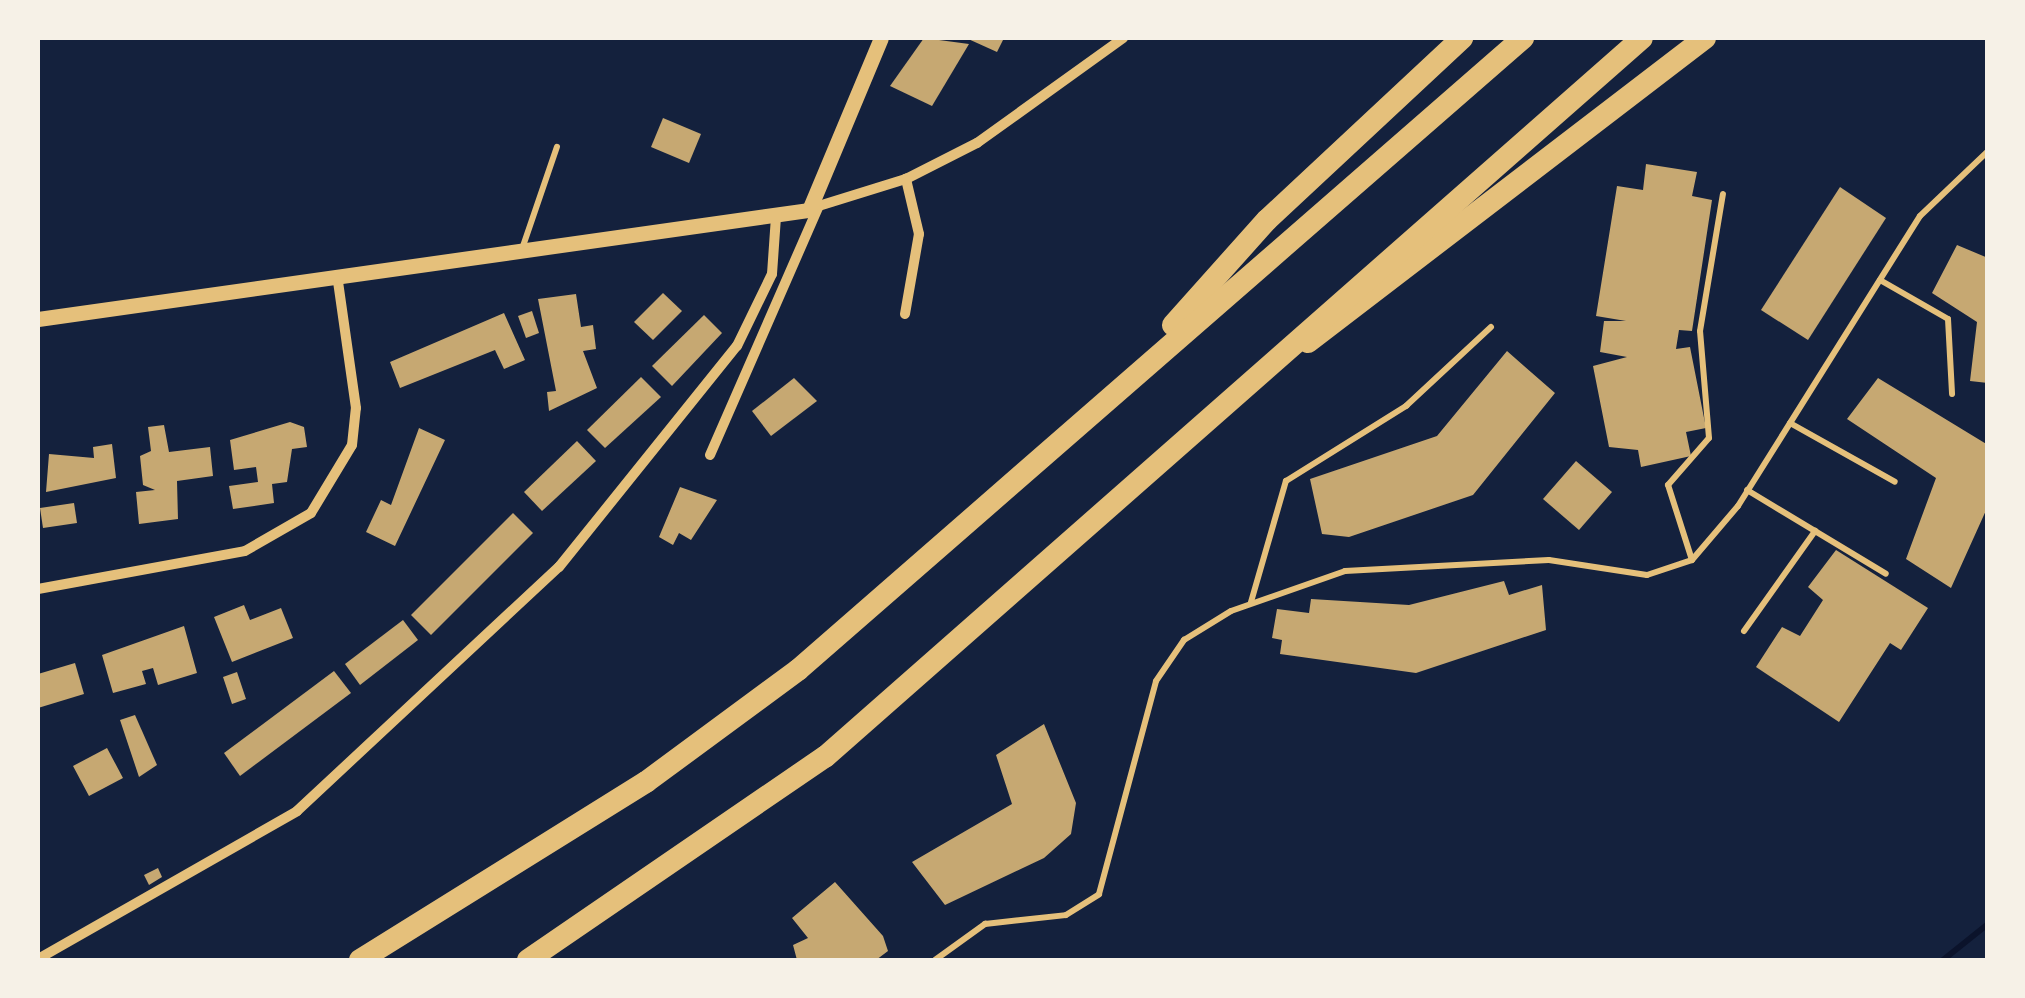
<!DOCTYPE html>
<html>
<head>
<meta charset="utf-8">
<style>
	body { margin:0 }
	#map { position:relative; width:2025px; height:998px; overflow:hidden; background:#14213d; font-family:"Space Grotesk",sans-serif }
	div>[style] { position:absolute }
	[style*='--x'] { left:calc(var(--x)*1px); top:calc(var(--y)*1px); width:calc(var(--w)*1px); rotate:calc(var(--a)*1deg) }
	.stream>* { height:6px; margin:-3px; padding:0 3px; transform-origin:3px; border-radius:3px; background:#0b132b }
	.building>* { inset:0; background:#c6a872 }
	.service>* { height:6px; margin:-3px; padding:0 3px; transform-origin:3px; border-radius:3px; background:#e5c07b }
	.minor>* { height:10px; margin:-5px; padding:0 5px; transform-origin:5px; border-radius:5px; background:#e5c07b }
	.tertiary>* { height:15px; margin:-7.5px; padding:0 7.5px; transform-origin:7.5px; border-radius:7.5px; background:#e5c07b }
	.motorway>* { height:22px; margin:-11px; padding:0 11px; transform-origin:11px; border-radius:11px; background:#e5c07b }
	span { translate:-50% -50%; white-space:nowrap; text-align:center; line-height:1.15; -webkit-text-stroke:9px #f6f1e7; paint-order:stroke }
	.frame { position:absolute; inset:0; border:40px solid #f6f1e7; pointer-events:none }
</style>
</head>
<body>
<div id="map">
	<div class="stream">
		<div style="--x:1943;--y:960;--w:58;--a:-38.7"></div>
	</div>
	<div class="building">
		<div style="clip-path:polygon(924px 38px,969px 44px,932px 106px,890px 86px)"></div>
		<div style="clip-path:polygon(966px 38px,1004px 38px,997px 52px)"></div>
		<div style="clip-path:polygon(663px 118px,701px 134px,689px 163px,651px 147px)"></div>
		<div style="clip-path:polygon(1646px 164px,1697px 172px,1692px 196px,1712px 200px,1692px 331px,1679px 330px,1676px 349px,1690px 347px,1706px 428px,1686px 432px,1691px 456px,1641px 467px,1638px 450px,1609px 447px,1593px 366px,1627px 357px,1600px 352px,1604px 321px,1626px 321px,1596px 316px,1617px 186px,1643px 190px)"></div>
		<div style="clip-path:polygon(1840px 187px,1886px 218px,1808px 340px,1761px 310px)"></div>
		<div style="clip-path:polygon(1957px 245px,1988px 258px,1988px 383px,1970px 381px,1977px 322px,1932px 293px)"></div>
		<div style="clip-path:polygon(663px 293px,682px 311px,653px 340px,634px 322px)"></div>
		<div style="clip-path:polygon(576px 294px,581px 327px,593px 325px,596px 349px,583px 351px,597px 388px,549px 411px,547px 392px,556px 391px,538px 299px)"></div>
		<div style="clip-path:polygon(532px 311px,539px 333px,526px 338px,518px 316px)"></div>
		<div style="clip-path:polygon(504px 313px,525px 360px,504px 369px,495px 350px,400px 388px,390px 362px)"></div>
		<div style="clip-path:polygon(704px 315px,722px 333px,672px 386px,652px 366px)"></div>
		<div style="clip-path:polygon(1507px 351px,1555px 393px,1473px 495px,1349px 537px,1322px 534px,1310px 479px,1437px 436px)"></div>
		<div style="clip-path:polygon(641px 377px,661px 397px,605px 448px,587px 430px)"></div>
		<div style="clip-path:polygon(794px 378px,817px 401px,771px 436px,752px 411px)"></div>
		<div style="clip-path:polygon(1878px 378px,1988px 445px,1988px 506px,1951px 588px,1906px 559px,1936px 478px,1847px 419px)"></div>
		<div style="clip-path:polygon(290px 422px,304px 427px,307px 447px,292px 449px,287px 482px,272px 484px,274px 503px,233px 509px,229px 486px,258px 482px,256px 467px,234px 470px,230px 440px)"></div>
		<div style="clip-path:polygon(164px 425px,169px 452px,210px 447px,213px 476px,177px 481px,178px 519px,139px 524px,136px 492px,155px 490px,143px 485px,140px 456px,151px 451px,148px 427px)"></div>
		<div style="clip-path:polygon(419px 428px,445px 440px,395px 546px,366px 532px,381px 500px,391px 505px)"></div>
		<div style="clip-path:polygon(577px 441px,596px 461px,542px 511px,524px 492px)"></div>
		<div style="clip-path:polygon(112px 444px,116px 478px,46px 492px,49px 454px,94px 458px,93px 447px)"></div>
		<div style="clip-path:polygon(1576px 461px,1612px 492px,1579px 530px,1543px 499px)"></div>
		<div style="clip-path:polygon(680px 487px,717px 500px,691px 540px,679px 533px,673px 545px,659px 537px)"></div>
		<div style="clip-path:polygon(74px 503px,77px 523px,43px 528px,40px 508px)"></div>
		<div style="clip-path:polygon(513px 513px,533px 533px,431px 635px,411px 615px)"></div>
		<div style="clip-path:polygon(1836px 550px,1928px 608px,1901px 650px,1890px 643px,1839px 722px,1756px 667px,1782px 627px,1800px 636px,1823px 600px,1808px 587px)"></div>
		<div style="clip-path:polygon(1504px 581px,1509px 595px,1542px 585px,1546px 630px,1416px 673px,1280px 654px,1282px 640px,1272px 638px,1277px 609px,1309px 613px,1311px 599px,1409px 605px)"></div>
		<div style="clip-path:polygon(244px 605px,250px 620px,281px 608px,293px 638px,232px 662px,214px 617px)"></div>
		<div style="clip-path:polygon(403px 620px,418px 640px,360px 685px,345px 664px)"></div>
		<div style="clip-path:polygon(184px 626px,197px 673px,158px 685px,153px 668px,142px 671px,146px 684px,113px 693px,102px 655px)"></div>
		<div style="clip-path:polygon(75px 663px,84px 694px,38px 708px,38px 674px)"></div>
		<div style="clip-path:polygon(334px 671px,351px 693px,240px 776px,224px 753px)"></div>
		<div style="clip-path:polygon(237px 672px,246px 699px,232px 704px,223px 677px)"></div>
		<div style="clip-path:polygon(135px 715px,157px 765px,139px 777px,120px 720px)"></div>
		<div style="clip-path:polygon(1044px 724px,1076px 803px,1071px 834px,1044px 858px,945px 905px,912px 862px,1012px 804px,996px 755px)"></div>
		<div style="clip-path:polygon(107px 748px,123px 778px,89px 796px,73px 766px)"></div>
		<div style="clip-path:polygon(158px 868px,162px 877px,149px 885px,144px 875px)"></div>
		<div style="clip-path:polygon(835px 882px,883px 936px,888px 951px,876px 960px,797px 960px,793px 945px,808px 938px,792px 918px)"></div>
	</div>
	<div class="service">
		<div style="--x:522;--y:249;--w:108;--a:-71.1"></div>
		<div style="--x:1880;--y:280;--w:78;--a:29.8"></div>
		<div style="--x:1948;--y:319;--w:75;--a:86.9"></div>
		<div style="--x:1790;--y:423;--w:120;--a:29.3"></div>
		<div style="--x:1747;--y:490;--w:162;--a:31.1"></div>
		<div style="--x:1692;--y:560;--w:79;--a:-107.7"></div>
		<div style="--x:1668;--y:485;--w:62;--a:-48.9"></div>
		<div style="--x:1709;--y:438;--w:107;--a:-94.8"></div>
		<div style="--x:1700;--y:331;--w:139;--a:-80.5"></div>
		<div style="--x:1251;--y:602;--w:126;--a:-73.9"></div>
		<div style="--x:1286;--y:481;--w:142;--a:-32"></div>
		<div style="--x:1406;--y:406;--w:116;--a:-42.9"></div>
		<div style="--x:1744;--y:631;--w:123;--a:-54.6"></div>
		<div style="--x:935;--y:960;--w:62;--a:-35.8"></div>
		<div style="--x:985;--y:924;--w:81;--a:-6.3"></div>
		<div style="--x:1066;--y:915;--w:39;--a:-32"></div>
		<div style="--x:1099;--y:894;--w:220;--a:-75"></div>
		<div style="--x:1156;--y:681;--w:50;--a:-55.7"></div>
		<div style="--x:1184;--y:640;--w:55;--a:-31.7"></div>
		<div style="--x:1231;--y:611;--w:121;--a:-19.3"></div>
		<div style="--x:1345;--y:571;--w:204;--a:-3.1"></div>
		<div style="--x:1549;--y:560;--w:99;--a:8.7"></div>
		<div style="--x:1647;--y:575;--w:47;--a:-18.4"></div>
		<div style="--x:1692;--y:560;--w:71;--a:-49.6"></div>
		<div style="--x:1738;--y:506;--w:342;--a:-57.9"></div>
		<div style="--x:1920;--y:216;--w:94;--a:-43.7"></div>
	</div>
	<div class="minor">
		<div style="--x:809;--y:209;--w:102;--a:-17.2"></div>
		<div style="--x:906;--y:179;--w:80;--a:-26.9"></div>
		<div style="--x:977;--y:143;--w:180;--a:-35.7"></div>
		<div style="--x:905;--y:314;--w:81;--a:-80.1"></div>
		<div style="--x:919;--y:234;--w:57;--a:-103.3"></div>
		<div style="--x:710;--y:455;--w:272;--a:-66.4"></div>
		<div style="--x:38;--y:589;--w:210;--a:-10.4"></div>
		<div style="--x:245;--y:551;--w:76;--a:-29.9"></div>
		<div style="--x:311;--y:513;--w:79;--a:-58.9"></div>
		<div style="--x:352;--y:445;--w:37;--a:-84"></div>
		<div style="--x:356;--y:408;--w:134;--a:-98.1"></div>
		<div style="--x:38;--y:959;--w:298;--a:-29.7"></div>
		<div style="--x:297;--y:811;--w:358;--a:-43"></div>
		<div style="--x:559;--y:567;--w:284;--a:-51.2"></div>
		<div style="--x:737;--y:346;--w:80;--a:-64.1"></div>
		<div style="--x:772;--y:274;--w:57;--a:-86"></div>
	</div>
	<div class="tertiary">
		<div style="--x:38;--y:319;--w:779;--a:-8.05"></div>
		<div style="--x:809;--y:210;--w:186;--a:-67.3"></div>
	</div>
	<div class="motorway">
		<div style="--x:1173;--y:325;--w:141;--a:-48.2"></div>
		<div style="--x:1267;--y:220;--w:267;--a:-43"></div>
		<div style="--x:1308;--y:342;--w:500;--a:-37.44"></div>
		<div style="--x:360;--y:960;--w:337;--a:-31.9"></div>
		<div style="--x:646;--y:782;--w:189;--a:-36.4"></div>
		<div style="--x:798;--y:670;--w:962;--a:-41.08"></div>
		<div style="--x:528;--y:960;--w:360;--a:-34.4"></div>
		<div style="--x:825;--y:757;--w:1088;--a:-41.35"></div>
	</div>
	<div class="frame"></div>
</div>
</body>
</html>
